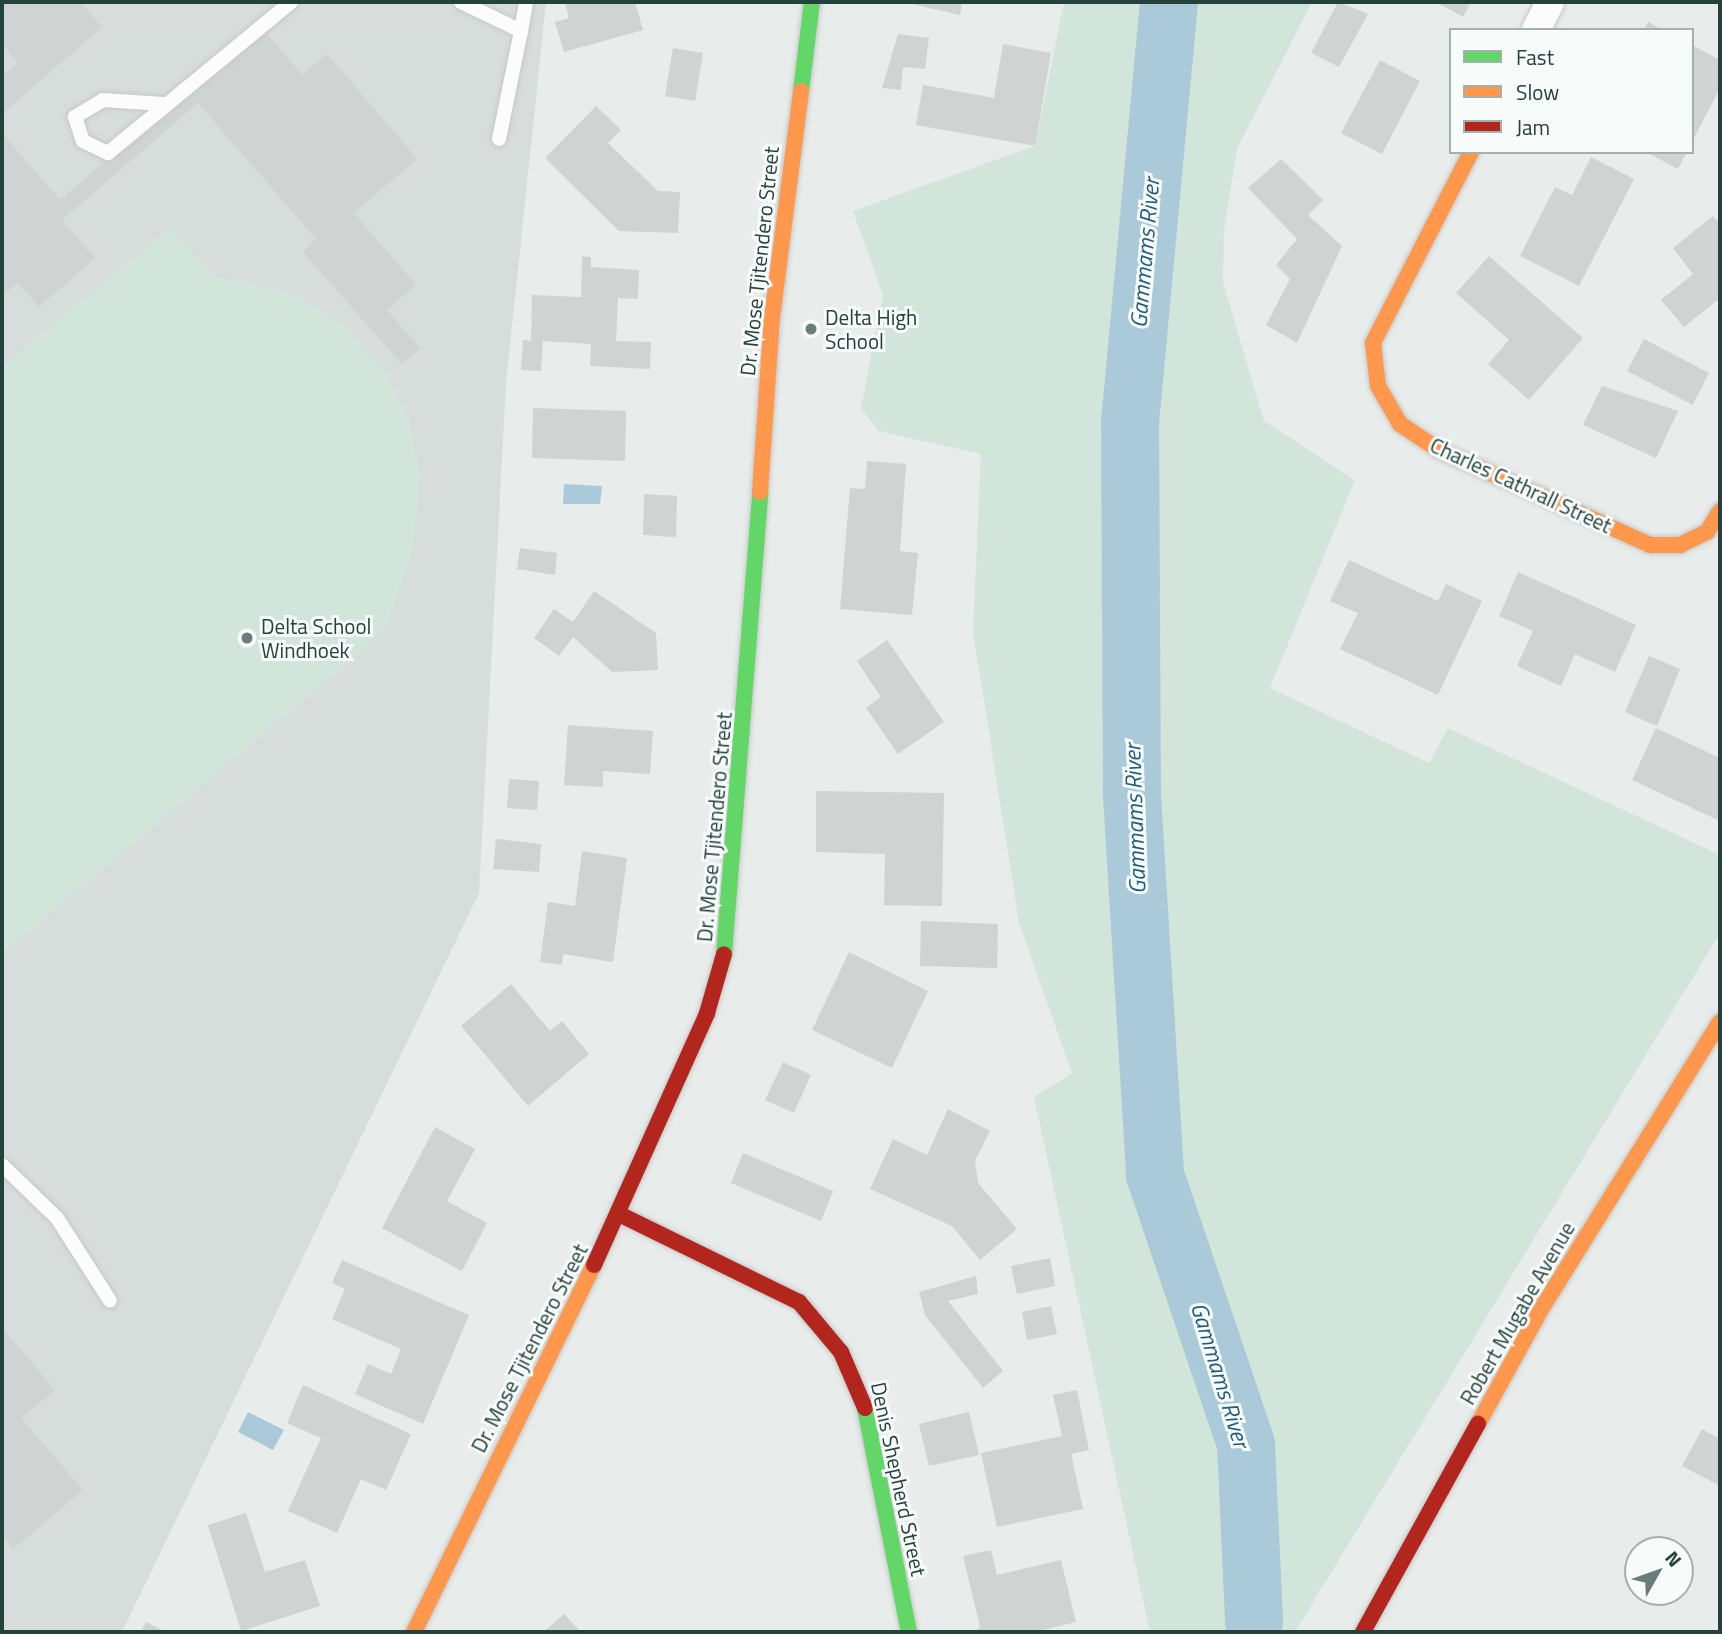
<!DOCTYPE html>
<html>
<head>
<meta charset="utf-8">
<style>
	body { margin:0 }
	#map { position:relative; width:1722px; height:1634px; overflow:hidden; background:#e8eceb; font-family:"Titillium Web",sans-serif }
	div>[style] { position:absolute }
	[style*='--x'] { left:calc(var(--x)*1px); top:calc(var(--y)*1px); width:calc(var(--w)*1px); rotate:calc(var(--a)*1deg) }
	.built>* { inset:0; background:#d6dddb }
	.green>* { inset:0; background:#d2e5db }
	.water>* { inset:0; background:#aacada }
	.river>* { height:58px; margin:-29px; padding:0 29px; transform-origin:29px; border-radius:29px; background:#aacada }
	.building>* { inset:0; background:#cfd3d2 }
	.roads { filter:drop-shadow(0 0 2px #c5c9c8) drop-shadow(0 0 2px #c5c9c8) }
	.lane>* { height:14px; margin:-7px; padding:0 7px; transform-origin:7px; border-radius:7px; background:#fcfcfc }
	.street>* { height:28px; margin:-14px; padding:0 14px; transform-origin:14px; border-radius:14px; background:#fcfcfc }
	.fast>* { height:16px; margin:-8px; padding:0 8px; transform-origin:8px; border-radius:8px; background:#63d668 }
	.slow>* { height:16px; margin:-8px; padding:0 8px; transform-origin:8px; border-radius:8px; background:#ff974d }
	.jam>* { height:16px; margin:-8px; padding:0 8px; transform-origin:8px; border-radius:8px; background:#b3261e }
	.dots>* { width:19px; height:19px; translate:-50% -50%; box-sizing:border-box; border:4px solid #f7fbf9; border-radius:50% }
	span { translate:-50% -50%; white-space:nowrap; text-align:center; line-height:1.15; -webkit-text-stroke:6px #f7fbf9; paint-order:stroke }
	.street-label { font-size:21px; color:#25413e }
	.poi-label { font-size:21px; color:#25413e }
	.left { translate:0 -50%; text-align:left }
	.water-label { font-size:23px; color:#1f5c7c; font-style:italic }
	.frame { position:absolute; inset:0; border:4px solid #25413e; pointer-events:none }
	.legend { position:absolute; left:1449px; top:28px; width:245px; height:126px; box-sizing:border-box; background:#f7fbf9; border:2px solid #a3b1ae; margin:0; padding:9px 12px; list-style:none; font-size:21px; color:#25413e }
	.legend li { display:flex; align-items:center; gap:14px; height:35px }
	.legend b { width:35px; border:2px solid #a3b1ae }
	.north { position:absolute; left:1624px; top:1536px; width:70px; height:70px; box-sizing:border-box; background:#f7fbf9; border:2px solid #a3b1ae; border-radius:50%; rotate:50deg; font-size:19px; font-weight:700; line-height:28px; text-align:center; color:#25413e }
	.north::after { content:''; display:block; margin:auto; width:24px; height:32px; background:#697d7b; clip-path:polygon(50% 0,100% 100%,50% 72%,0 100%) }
</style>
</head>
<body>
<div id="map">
	<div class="built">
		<div style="clip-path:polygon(2px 2px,546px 2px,506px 383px,479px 893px,122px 1632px,2px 1632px)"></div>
	</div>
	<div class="green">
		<div style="clip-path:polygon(1064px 2px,1312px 2px,1237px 149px,1224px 232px,1223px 282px,1264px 421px,1355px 480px,1270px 688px,1429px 763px,1448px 728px,1720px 855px,1720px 933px,1295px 1632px,1150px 1632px,1034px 1097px,1072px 1073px,1019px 923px,973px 631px,981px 454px,878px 431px,861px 408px,883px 295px,853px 211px,1035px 146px)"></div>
		<div style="clip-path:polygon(171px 227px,211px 275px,292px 293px,343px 325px,386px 373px,409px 420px,420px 476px,413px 548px,384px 632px,2px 954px,2px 367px)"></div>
	</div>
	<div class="water">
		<div style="clip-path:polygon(564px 484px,602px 486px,600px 504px,563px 504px)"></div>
		<div style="clip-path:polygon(248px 1412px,284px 1430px,273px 1450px,238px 1432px)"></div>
	</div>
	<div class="river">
		<div style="--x:1169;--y:2;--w:419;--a:95.3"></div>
		<div style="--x:1130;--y:419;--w:377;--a:89.7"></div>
		<div style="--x:1132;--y:796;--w:380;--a:86.5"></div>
		<div style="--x:1155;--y:1175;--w:284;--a:71.3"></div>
		<div style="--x:1246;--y:1444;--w:178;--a:87.4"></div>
	</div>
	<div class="building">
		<div style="clip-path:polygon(2px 2px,80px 2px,102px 27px,2px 114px,2px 76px,18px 63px,2px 44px)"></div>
		<div style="clip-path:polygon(565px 2px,635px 2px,643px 30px,564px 52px,555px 22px,569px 18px)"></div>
		<div style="clip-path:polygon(903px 2px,962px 2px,960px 15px)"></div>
		<div style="clip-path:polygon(1338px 2px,1368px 14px,1339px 67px,1311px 53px)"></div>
		<div style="clip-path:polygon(1436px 2px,1471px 2px,1463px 17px)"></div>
		<div style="clip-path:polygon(1648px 22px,1663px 30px,1644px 30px)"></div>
		<div style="clip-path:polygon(261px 27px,302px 75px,327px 54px,417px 159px,354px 213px,416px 285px,387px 310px,420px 348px,402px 364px,303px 252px,316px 239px,198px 103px,62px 220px,95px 258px,39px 307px,18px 283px,2px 296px,2px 133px,60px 200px)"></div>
		<div style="clip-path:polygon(898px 34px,929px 38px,925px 69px,903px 67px,901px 90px,882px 88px)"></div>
		<div style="clip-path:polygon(1003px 44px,1051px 53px,1035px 146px,916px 125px,923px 85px,994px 98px)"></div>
		<div style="clip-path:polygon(1692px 45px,1720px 60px,1720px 88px,1692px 142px)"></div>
		<div style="clip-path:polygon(673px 48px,703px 53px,695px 101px,665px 96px)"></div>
		<div style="clip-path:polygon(1380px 60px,1420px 81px,1382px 154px,1341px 133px)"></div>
		<div style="clip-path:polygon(596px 106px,621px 130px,608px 143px,658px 191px,680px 192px,678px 233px,619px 231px,545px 158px)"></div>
		<div style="clip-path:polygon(1646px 152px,1687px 152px,1678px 169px)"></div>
		<div style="clip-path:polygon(1591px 157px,1634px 179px,1579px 286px,1520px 256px,1555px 187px,1572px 195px)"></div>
		<div style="clip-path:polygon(1281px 159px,1323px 200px,1308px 215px,1342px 246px,1297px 343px,1266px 325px,1290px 279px,1276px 265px,1297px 239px,1248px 188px)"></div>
		<div style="clip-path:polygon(1713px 216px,1720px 224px,1720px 298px,1684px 327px,1661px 300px,1693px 274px,1673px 248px)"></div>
		<div style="clip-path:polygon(582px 256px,591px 257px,591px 267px,639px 270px,638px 299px,618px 298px,616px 341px,651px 342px,650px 369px,590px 366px,591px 344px,543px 341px,541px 371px,521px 370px,523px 340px,531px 341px,532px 295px,581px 297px)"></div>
		<div style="clip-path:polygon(1489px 256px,1583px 338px,1529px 400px,1488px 364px,1509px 340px,1456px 293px)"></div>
		<div style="clip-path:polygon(1644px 339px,1709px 373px,1693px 405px,1627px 371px)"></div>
		<div style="clip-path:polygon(1602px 386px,1678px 411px,1656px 458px,1583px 425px)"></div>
		<div style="clip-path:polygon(533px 408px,626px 411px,625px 461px,532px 458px)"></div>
		<div style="clip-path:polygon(867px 461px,906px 464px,900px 551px,918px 553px,912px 615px,840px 609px,850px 488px,865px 489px)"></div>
		<div style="clip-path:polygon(644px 494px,677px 496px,676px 537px,643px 535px)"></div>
		<div style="clip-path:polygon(520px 548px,557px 553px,555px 575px,517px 569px)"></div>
		<div style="clip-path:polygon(1349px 560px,1438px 601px,1446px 584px,1482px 601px,1438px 695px,1340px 649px,1358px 613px,1330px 601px)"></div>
		<div style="clip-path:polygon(1518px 572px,1636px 625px,1615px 672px,1575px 654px,1561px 686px,1517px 666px,1533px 631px,1499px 616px)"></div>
		<div style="clip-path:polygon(594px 591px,656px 633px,658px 670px,612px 672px,573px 637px,559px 656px,534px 638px,554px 609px,573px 622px)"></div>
		<div style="clip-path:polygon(887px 640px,944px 722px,898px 754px,866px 708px,881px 697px,857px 661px)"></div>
		<div style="clip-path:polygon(1649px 656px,1680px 669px,1657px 726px,1625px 712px)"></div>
		<div style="clip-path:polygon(568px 725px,653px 731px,650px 774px,603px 771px,603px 787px,564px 785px)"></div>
		<div style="clip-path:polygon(1656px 728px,1720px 758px,1720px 821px,1632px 780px)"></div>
		<div style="clip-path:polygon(509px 779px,539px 781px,537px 810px,507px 808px)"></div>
		<div style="clip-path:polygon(816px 791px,944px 793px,942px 906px,884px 905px,885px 854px,816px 852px)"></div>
		<div style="clip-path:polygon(496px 839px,541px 844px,539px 872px,493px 869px)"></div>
		<div style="clip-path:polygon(582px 851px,627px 858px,613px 962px,563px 954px,562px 965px,540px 962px,548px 902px,575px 906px)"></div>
		<div style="clip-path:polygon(921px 921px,998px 924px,997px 968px,920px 966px)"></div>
		<div style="clip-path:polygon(849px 952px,928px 991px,892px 1068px,812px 1030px)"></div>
		<div style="clip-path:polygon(511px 984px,550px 1031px,562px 1021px,589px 1054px,528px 1106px,461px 1026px)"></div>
		<div style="clip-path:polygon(783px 1062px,811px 1075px,794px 1113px,765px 1100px)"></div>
		<div style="clip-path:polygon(948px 1109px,990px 1131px,975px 1161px,978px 1183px,1017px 1229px,980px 1260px,952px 1226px,870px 1189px,893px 1139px,927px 1155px)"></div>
		<div style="clip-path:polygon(435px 1127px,475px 1149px,447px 1201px,487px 1223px,462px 1271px,382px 1228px)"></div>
		<div style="clip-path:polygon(743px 1153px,833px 1191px,821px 1221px,731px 1183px)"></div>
		<div style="clip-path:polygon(1050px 1258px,1055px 1286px,1017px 1294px,1011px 1266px)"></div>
		<div style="clip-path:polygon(342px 1260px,469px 1315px,423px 1424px,355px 1394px,368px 1364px,391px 1374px,401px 1349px,332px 1319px,345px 1289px,332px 1283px)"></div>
		<div style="clip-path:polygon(976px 1276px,978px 1294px,948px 1301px,1003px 1371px,983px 1388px,925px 1315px,919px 1292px)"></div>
		<div style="clip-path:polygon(1051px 1306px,1057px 1334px,1027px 1340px,1022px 1312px)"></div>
		<div style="clip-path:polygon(2px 1328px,55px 1390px,21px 1418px,83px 1490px,13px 1549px,2px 1536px)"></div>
		<div style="clip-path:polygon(303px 1385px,411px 1434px,386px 1490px,361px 1479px,337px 1533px,288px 1511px,321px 1438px,287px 1423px)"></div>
		<div style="clip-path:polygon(1077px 1390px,1089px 1450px,1071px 1454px,1083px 1509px,997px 1527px,981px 1453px,1062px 1436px,1053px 1395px)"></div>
		<div style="clip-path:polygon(969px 1412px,979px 1455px,929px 1466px,919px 1424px)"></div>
		<div style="clip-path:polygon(1702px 1429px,1720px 1439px,1720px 1486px,1682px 1466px)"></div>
		<div style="clip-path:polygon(246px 1513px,265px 1572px,305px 1560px,320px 1606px,241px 1631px,208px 1525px)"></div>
		<div style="clip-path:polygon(991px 1550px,997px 1575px,1061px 1560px,1076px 1622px,1035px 1632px,973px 1632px,980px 1627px,963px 1556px)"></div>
		<div style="clip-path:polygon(564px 1614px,581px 1632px,543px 1632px)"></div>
		<div style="clip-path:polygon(146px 1622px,166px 1632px,141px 1632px)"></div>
	</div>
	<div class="roads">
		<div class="lane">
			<div style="--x:461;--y:2;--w:67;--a:25.8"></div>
			<div style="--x:521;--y:31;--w:29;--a:-80"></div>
			<div style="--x:163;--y:104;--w:60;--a:-176.2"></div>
			<div style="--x:103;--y:100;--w:33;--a:149"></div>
			<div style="--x:75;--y:117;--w:25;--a:72"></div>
			<div style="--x:83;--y:141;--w:28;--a:26"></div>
			<div style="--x:108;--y:153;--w:237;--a:-39.5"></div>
			<div style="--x:499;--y:139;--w:110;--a:-78.5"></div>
			<div style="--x:2;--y:1165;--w:76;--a:43.9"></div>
			<div style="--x:57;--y:1218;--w:98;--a:57.4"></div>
		</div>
		<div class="street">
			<div style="--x:1536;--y:30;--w:31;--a:-63"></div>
		</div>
		<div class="fast">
			<div style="--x:801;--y:91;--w:90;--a:-83"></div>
			<div style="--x:724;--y:954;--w:463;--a:-85.5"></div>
			<div style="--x:865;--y:1408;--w:228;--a:78.9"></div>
		</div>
		<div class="slow">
			<div style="--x:1471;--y:152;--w:215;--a:117.2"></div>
			<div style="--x:1373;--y:343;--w:43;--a:83.4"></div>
			<div style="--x:1378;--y:386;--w:44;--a:59.9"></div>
			<div style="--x:1400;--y:424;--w:47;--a:33.7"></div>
			<div style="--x:1439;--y:450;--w:231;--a:24.2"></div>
			<div style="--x:1650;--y:545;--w:30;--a:0"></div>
			<div style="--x:1680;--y:545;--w:30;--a:-26"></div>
			<div style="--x:1707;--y:532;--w:25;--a:-58"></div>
			<div style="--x:760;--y:492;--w:174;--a:-86.1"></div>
			<div style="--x:772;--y:318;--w:229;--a:-82.7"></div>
			<div style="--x:1478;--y:1424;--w:129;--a:-61.2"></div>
			<div style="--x:1540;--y:1311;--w:340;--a:-58.1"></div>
			<div style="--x:414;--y:1632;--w:409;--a:-63.9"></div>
		</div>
		<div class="jam">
			<div style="--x:619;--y:1214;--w:200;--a:26.1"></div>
			<div style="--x:799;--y:1302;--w:65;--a:50"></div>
			<div style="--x:841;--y:1352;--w:61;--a:66.8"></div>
			<div style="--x:594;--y:1265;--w:276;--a:-65.8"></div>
			<div style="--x:707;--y:1013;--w:61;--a:-73.9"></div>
			<div style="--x:1363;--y:1632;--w:238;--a:-61.1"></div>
		</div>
	</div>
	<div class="dots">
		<div style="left:811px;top:329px;background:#697d7b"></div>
		<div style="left:247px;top:638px;background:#697d7b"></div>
	</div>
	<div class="street-label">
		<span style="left:759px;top:261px;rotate:-84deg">Dr. Mose Tjitendero Street</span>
		<span style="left:1521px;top:485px;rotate:25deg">Charles Cathrall Street</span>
		<span style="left:714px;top:827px;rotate:-85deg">Dr. Mose Tjitendero Street</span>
		<span style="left:1517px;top:1313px;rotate:-60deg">Robert Mugabe Avenue</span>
		<span style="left:529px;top:1348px;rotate:-63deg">Dr. Mose Tjitendero Street</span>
		<span style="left:899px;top:1479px;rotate:78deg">Denis Shepherd Street</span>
	</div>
	<div class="poi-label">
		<span class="left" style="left:825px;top:329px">Delta High<br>School</span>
		<span class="left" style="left:261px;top:638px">Delta School<br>Windhoek</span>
	</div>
	<div class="water-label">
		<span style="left:1145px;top:253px;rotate:-85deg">Gammams River</span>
		<span style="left:1135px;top:819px;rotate:-92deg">Gammams River</span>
		<span style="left:1220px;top:1375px;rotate:73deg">Gammams River</span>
	</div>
	<div class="frame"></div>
	<ul class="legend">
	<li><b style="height:9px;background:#63d668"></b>Fast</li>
	<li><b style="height:9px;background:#ff974d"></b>Slow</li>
	<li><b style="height:9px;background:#b3261e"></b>Jam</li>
	</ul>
	<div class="north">N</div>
</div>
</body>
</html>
